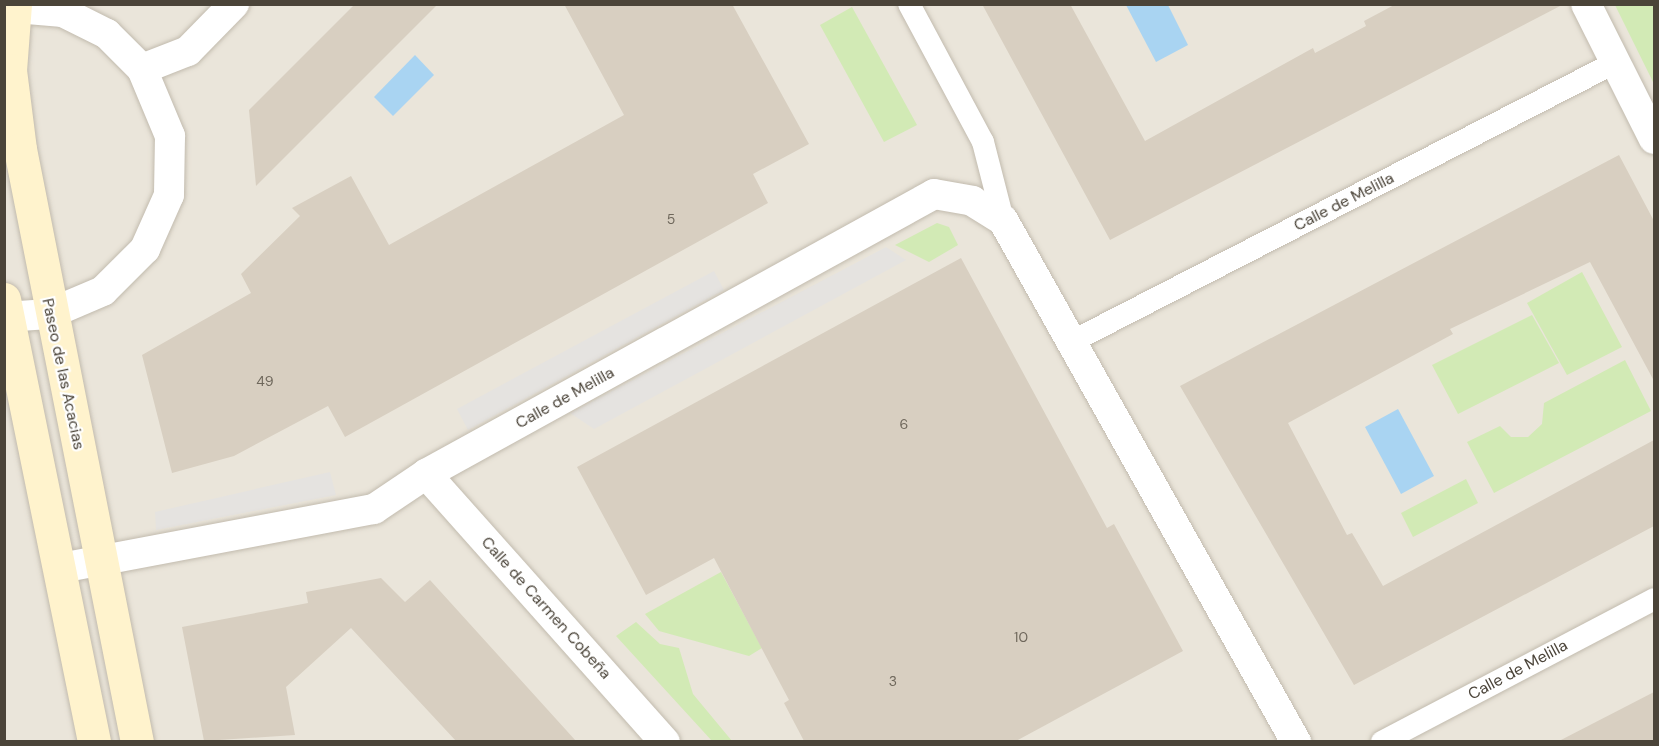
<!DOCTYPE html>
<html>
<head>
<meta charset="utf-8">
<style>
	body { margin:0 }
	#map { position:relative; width:1659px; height:746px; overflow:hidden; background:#f6f3ec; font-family:"DM Sans",sans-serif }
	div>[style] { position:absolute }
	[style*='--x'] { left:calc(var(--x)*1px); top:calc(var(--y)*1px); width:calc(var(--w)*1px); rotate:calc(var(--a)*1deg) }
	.residential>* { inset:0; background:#eae5da }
	.green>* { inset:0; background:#d2eab5 }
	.parking>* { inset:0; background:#e5e3e0 }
	.water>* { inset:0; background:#a9d4f2 }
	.building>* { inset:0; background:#d8cfc1 }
	.roads { filter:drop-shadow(0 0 2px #c2bbae) drop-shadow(0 0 2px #c2bbae) }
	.pedestrian>* { height:22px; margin:-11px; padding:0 11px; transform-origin:11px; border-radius:11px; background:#fff }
	.minor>* { height:30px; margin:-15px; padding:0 15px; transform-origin:15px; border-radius:15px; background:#fff }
	.secondary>* { height:33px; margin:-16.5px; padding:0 16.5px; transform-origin:16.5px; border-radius:16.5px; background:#fff3cd }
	span { translate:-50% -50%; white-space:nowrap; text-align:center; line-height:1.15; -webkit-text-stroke:4.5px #fff; paint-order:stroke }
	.number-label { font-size:14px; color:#6e675b }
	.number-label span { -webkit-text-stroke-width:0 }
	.street-label { font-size:16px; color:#4b4439 }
	.frame { position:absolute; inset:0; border:6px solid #4b4439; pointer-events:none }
</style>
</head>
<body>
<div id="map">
	<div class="residential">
		<div style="clip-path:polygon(5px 5px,1654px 5px,1654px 741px,5px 741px)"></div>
	</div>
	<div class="green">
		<div style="clip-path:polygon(1615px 5px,1654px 5px,1654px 84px)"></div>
		<div style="clip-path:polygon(852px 7px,917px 125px,884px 142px,820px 25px)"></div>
		<div style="clip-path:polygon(937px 223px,949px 227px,958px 245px,929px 262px,895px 245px)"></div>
		<div style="clip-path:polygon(1582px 272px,1622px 347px,1567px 375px,1527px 303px)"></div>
		<div style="clip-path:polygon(1532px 315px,1559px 363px,1458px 414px,1432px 365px)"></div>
		<div style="clip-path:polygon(1625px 360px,1651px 411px,1494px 493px,1467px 442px,1500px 426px,1511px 437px,1528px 437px,1542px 424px,1544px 403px)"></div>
		<div style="clip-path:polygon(1466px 479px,1478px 503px,1413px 537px,1401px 513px)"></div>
		<div style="clip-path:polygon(721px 572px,762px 648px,749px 656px,659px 631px,645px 614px)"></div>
		<div style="clip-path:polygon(636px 622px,660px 644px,679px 648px,693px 694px,732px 741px,712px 741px,616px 636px)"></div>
	</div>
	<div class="parking">
		<div style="clip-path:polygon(886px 247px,906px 260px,594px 429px,570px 413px)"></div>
		<div style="clip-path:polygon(714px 271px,724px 290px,468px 430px,457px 409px)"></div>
		<div style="clip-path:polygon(330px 472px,336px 495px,156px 530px,155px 512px)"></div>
	</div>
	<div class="water">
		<div style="clip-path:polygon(1126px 5px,1168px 5px,1188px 45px,1156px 62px)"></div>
		<div style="clip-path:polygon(415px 55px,434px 75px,393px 116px,374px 97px)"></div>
		<div style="clip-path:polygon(1398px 409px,1434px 476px,1401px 494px,1365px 427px)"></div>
	</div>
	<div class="building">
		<div style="clip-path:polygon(355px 4px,438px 4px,256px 186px,249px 110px)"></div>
		<div style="clip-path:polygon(564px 4px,732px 4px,809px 144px,753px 174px,768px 203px,345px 437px,328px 406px,234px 456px,172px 473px,142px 355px,251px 293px,241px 274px,300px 216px,292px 208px,351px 176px,389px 245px,624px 115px)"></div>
		<div style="clip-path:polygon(982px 4px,1070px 4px,1145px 141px,1313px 48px,1315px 53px,1366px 26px,1364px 21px,1396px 4px,1564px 4px,1110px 240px)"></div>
		<div style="clip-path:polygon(1619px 155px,1654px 221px,1654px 381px,1590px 262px,1450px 329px,1453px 334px,1288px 423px,1347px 535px,1352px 533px,1383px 586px,1654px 440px,1654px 526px,1354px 685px,1180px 386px)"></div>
		<div style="clip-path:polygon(961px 258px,1107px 528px,1114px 524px,1183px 651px,1016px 741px,804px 741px,784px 703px,789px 700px,714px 558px,646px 595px,577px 467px)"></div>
		<div style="clip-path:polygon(381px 578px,405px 602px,430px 580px,576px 741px,456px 741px,351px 628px,286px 687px,295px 735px,204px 741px,182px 627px,308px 603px,306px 592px)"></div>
		<div style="clip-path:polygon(1654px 692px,1654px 741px,1559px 741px)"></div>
	</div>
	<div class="roads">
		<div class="pedestrian">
			<div style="--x:909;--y:4;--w:157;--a:61.8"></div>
			<div style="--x:983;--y:142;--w:81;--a:75.6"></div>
			<div style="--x:1073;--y:341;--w:610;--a:-27.19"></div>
			<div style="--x:1382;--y:742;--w:307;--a:-27.7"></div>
		</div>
		<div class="minor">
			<div style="--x:1586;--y:4;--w:151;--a:63.3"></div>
			<div style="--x:4;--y:7;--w:59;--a:4.8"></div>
			<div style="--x:63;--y:12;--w:49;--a:26.6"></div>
			<div style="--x:107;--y:34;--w:49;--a:45"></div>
			<div style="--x:142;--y:69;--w:73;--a:67.3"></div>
			<div style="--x:170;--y:136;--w:59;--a:91"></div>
			<div style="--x:169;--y:195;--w:59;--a:114"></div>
			<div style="--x:145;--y:249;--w:59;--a:135"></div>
			<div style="--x:103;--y:291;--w:59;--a:156.9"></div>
			<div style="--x:49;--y:314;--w:45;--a:176.2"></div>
			<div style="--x:142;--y:69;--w:49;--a:-21.4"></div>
			<div style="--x:188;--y:51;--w:66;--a:-45.6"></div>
			<div style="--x:426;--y:474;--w:359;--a:48.3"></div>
			<div style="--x:61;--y:568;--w:319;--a:-10.7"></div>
			<div style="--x:374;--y:509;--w:63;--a:-33.9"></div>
			<div style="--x:426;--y:474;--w:580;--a:-28.86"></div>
			<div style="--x:934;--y:194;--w:39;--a:10"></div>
			<div style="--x:972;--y:201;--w:36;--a:32"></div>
			<div style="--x:1003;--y:220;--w:599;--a:60.69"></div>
		</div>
		<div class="secondary">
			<div style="--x:15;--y:4;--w:66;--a:94.3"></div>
			<div style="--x:10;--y:70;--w:80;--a:82.8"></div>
			<div style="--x:20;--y:149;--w:604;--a:78.84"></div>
			<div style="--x:4;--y:299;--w:452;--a:78.5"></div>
		</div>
	</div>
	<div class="number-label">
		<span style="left:671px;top:219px">5</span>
		<span style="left:265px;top:381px">49</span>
		<span style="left:904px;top:424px">6</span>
		<span style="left:1021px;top:637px">10</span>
		<span style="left:893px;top:681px">3</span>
	</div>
	<div class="street-label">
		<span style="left:1344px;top:202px;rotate:-27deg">Calle de Melilla</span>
		<span style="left:63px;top:374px;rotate:78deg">Paseo de las Acacias</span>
		<span style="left:565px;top:398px;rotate:-29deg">Calle de Melilla</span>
		<span style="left:546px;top:608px;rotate:48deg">Calle de Carmen Cobeña</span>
		<span style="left:1518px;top:670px;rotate:-28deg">Calle de Melilla</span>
	</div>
	<div class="frame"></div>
</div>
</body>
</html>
